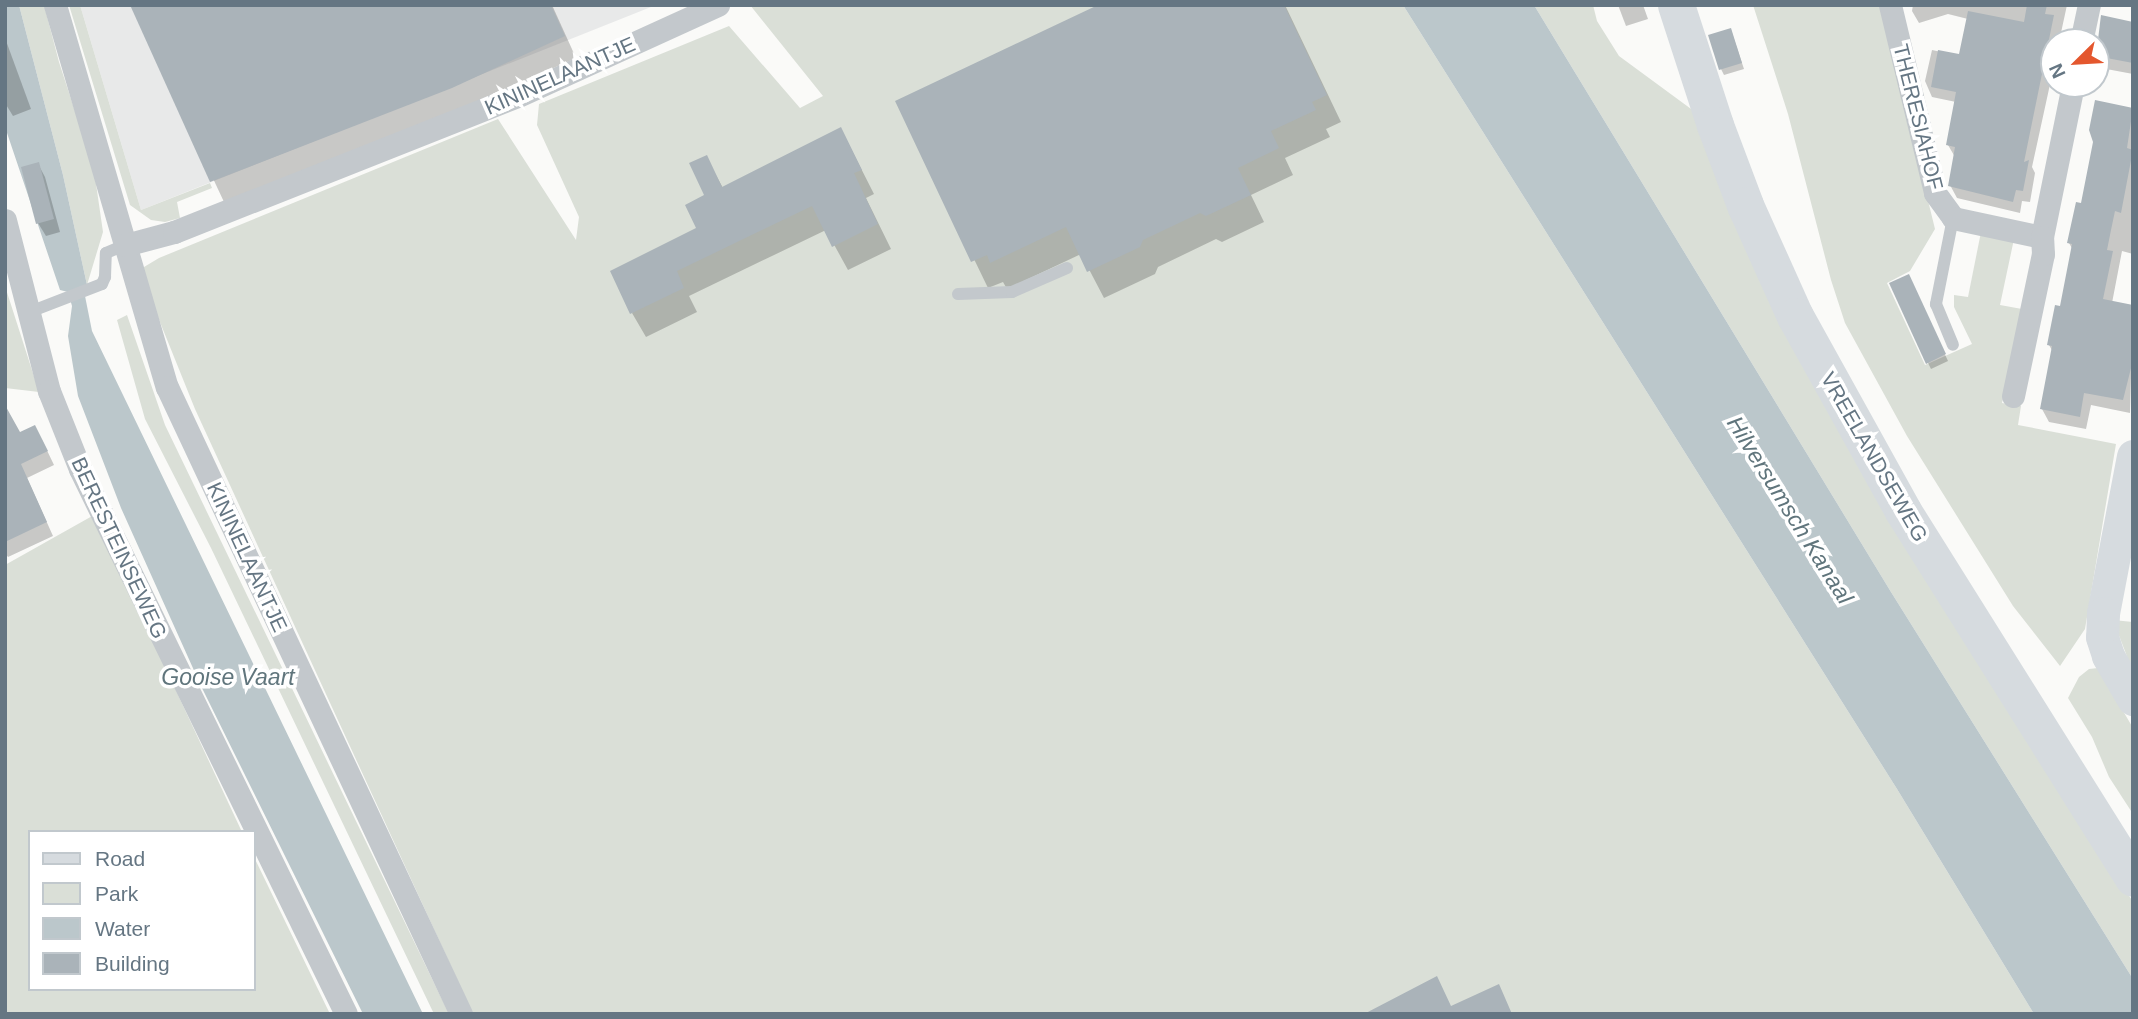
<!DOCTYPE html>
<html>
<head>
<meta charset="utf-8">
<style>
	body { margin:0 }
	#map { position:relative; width:2138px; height:1019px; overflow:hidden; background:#fafaf8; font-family:Arial,sans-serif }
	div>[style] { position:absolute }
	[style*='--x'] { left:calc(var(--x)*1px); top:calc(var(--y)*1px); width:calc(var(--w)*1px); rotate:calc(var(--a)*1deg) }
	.built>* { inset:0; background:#e8e9e9 }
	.green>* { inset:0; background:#dadfd7 }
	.water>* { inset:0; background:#bbc7cb }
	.shadow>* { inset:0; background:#0003 }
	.building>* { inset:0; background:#aab3b9 }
	.lane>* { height:12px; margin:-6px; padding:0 6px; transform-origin:6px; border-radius:6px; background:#c3c8cc }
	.street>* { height:23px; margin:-11.5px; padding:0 11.5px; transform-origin:11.5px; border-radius:11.5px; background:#c3c8cc }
	.secondary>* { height:33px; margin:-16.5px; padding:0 16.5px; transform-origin:16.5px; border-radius:16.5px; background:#d6dbdf }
	.primary>* { height:37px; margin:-18.5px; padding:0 18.5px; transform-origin:18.5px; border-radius:18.5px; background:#d6dbdf }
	span { translate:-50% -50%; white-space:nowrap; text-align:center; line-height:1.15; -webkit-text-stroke:7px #fff; paint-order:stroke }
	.street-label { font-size:21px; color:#657683 }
	.water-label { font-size:23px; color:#60757c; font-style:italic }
	.frame { position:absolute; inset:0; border:7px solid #657683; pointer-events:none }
	.legend { position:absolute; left:28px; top:830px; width:228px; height:161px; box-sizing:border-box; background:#fff; border:2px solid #c1c8cd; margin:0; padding:9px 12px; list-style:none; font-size:21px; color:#657683 }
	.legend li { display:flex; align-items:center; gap:14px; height:35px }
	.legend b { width:35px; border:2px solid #c1c8cd }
	.north { position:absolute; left:2040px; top:28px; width:70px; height:70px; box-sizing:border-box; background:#fff; border:2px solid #c1c8cd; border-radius:50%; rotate:246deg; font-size:19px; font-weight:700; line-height:28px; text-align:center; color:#657683 }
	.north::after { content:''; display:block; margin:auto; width:24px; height:32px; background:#e4572e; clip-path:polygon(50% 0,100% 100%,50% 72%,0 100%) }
</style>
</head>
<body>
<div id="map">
	<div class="built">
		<div style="clip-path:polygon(80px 5px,656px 5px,141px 210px)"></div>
	</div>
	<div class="green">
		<div style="clip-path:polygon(19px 5px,44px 5px,59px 62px,94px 170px,103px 232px,87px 285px,63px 175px)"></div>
		<div style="clip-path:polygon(69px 5px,80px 5px,141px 210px,210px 183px,212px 188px,177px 202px,180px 218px,165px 222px,151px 220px,130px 205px)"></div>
		<div style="clip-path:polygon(750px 5px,1403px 5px,1897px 789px,2034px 1014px,473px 1014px,195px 409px,139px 270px,159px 258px,498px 119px,576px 240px,579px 217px,537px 125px,539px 104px,729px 26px,800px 108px,823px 96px)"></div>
		<div style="clip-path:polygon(1534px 5px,1593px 5px,1597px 21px,1619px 56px,1702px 117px,1868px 479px,2133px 902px,2133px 979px,1891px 592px)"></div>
		<div style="clip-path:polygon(1753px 5px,1880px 5px,1935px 229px,1910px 271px,1887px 283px,1925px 365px,1972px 344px,1954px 307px,1954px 295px,1968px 297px,1981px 232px,2014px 239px,2000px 305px,2022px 309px,2002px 403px,2021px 406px,2018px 425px,2116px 444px,2085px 629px,2060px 666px,2013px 606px,1907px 436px,1845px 323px,1831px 280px,1788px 114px)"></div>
		<div style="clip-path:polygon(5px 285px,5px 286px,39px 392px,5px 388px)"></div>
		<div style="clip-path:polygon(127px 315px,165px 425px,449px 1014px,434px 1014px,211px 548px,145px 419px,117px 320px)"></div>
		<div style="clip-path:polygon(94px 515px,242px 832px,30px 832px,30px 989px,254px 989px,254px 857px,330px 1014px,5px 1014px,5px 565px)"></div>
		<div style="clip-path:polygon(2113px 620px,2133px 622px,2133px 667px,2128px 659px)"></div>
		<div style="clip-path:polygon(2098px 668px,2133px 728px,2133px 814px,2109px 777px,2092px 737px,2068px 698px,2079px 677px,2089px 669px)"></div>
	</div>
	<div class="water">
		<div style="clip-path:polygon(5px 5px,19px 5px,63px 175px,87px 285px,83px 286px,92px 331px,423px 1014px,363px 1014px,201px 686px,121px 508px,78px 396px,68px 336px,72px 306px,68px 292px,60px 290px,5px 127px)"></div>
		<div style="clip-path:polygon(1403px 5px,1534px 5px,1891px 592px,2133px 979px,2133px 1014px,2034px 1014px,1897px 789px)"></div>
	</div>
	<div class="shadow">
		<div style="clip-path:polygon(132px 5px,552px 5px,576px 58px,464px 108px,224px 202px)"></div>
		<div style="clip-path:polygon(1102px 5px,1285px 5px,1341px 122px,1326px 129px,1330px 137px,1285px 158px,1293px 175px,1251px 195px,1264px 222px,1222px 242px,1216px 239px,1158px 267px,1155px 274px,1104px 298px,1081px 254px,1007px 289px,1003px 282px,988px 288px,898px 102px)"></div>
		<div style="clip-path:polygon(1618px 5px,1643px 5px,1648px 19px,1626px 26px)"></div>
		<div style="clip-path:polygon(1913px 5px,2067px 5px,2059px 42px,2054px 42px,2054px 66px,2032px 167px,2035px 173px,2030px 202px,2022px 201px,2020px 213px,1957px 198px,1950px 185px,1955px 157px,1948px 145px,1956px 102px,1932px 97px,1925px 81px,1932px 50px,1960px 56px,1968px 19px,1948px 14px,1919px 23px,1912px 11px)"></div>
		<div style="clip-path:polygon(2102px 17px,2133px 23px,2133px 74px,2101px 68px,2096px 59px)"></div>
		<div style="clip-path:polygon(1731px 30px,1744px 69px,1724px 75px,1721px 69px)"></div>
		<div style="clip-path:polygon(5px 38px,31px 109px,13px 116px,5px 103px)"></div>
		<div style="clip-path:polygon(2133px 110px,2133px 254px,2122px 251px,2112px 303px,2133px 307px,2130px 413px,2091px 405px,2086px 429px,2049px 422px,2042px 409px,2053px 352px,2049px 345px,2062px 308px,2073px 250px,2069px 243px,2082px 206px)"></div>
		<div style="clip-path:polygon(841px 129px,874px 194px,866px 198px,891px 249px,848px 270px,826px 230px,689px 296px,697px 312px,646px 337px,632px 313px,698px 228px,707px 196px,706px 157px,723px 188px)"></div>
		<div style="clip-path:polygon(38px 164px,45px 177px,60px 232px,46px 236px,38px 223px)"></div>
		<div style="clip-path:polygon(1911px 282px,1948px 361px,1931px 369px,1928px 363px)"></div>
		<div style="clip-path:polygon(5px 434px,42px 440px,54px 465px,27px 478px,53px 536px,8px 557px,5px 553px)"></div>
	</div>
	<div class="building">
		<div style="clip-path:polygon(130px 5px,551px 5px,565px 36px,452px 88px,210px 182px)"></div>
		<div style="clip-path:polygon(1098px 5px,1284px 5px,1327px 95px,1312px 102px,1316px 110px,1271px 131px,1279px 148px,1238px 168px,1251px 195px,1206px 216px,1200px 213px,1143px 240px,1140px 247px,1087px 272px,1066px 227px,990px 263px,987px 255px,971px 262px,895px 101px)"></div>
		<div style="clip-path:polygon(2027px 5px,2047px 5px,2045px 14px,2054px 15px,2024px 162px,2029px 160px,2023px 191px,2016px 190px,2013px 202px,1948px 186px,1955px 147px,1946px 145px,1956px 92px,1931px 87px,1938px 50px,1959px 54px,1968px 11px,2024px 22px)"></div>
		<div style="clip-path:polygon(2101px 15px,2133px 22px,2133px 63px,2096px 56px)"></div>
		<div style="clip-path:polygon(1731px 28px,1742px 63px,1719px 70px,1708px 35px)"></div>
		<div style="clip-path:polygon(2095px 100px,2133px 108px,2127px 148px,2133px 150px,2121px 213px,2115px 211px,2111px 230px,2107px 250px,2113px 251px,2103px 299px,2133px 305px,2133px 360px,2123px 400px,2084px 393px,2080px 417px,2040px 409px,2052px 346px,2047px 345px,2055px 305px,2060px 306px,2072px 244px,2067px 243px,2076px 202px,2081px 203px,2093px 142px,2089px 130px)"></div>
		<div style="clip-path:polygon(841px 127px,862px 170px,854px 173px,878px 224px,832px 247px,812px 206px,677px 271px,684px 288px,630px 314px,610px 271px,696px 228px,685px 205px,704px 195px,689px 163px,707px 155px,722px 187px)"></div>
		<div style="clip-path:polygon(39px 162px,54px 219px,36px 224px,21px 167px)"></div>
		<div style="clip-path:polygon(1909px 274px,1946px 354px,1926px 364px,1889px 283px)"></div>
		<div style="clip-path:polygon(5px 405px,20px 432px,35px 425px,48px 451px,21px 464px,47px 522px,5px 542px)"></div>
		<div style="clip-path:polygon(1437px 976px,1451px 1006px,1499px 984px,1512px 1014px,1364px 1014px)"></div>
	</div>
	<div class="lane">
		<div style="--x:1953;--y:218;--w:88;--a:101.2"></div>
		<div style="--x:1936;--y:304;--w:44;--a:67.5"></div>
		<div style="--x:958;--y:294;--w:54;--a:-2.1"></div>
		<div style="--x:1012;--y:292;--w:60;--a:-23.6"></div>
		<div style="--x:27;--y:313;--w:80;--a:-21.1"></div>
		<div style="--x:102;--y:284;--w:8;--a:-67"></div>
		<div style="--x:105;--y:277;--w:24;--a:-88"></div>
		<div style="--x:106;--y:253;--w:21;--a:-23"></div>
	</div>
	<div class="street">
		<div style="--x:55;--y:5;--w:398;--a:73.7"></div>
		<div style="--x:167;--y:387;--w:693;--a:64.88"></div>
		<div style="--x:1890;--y:5;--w:193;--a:76.5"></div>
		<div style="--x:1935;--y:193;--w:31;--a:54"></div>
		<div style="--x:1953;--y:218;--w:91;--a:12.1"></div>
		<div style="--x:2042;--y:237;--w:156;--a:-78.5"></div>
		<div style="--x:2081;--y:42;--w:38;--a:-78"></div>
		<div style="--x:5;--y:220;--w:177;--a:75.6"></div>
		<div style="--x:49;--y:391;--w:84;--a:68.3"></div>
		<div style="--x:80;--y:469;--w:606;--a:63.98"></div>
		<div style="--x:125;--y:245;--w:51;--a:-14.9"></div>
		<div style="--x:174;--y:232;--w:370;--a:-21.6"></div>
		<div style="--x:518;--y:96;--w:220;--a:-24.5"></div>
		<div style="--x:2013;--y:396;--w:145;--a:-78.1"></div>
		<div style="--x:2043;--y:254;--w:17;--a:-93"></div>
	</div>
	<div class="secondary">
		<div style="--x:2133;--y:456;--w:160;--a:100.8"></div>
		<div style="--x:2103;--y:613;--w:24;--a:92"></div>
		<div style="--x:2102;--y:637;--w:20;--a:72"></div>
		<div style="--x:2108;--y:656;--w:50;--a:59.8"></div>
	</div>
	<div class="primary">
		<div style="--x:1676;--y:5;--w:126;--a:72"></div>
		<div style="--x:1715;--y:125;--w:85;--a:69.4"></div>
		<div style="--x:1745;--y:205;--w:122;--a:65.8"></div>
		<div style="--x:1795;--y:316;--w:223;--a:61"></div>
		<div style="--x:1903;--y:511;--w:433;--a:57.9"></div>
	</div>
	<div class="street-label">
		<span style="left:560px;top:76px;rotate:-24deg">KININELAANTJE</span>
		<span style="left:1918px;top:117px;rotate:76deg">THERESIAHOF</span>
		<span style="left:1874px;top:457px;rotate:60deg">VREELANDSEWEG</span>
		<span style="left:119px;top:548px;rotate:65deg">BERESTEINSEWEG</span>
		<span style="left:247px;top:557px;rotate:65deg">KININELAANTJE</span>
	</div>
	<div class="water-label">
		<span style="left:1790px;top:510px;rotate:58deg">Hilversumsch Kanaal</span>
		<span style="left:228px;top:677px">Gooise Vaart</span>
	</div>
	<div class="frame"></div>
	<ul class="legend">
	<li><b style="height:9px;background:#d6dbdf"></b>Road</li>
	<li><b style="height:19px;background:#dadfd7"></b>Park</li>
	<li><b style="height:19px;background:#bbc7cb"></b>Water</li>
	<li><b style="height:19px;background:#aab3b9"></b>Building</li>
	</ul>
	<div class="north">N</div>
</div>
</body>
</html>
